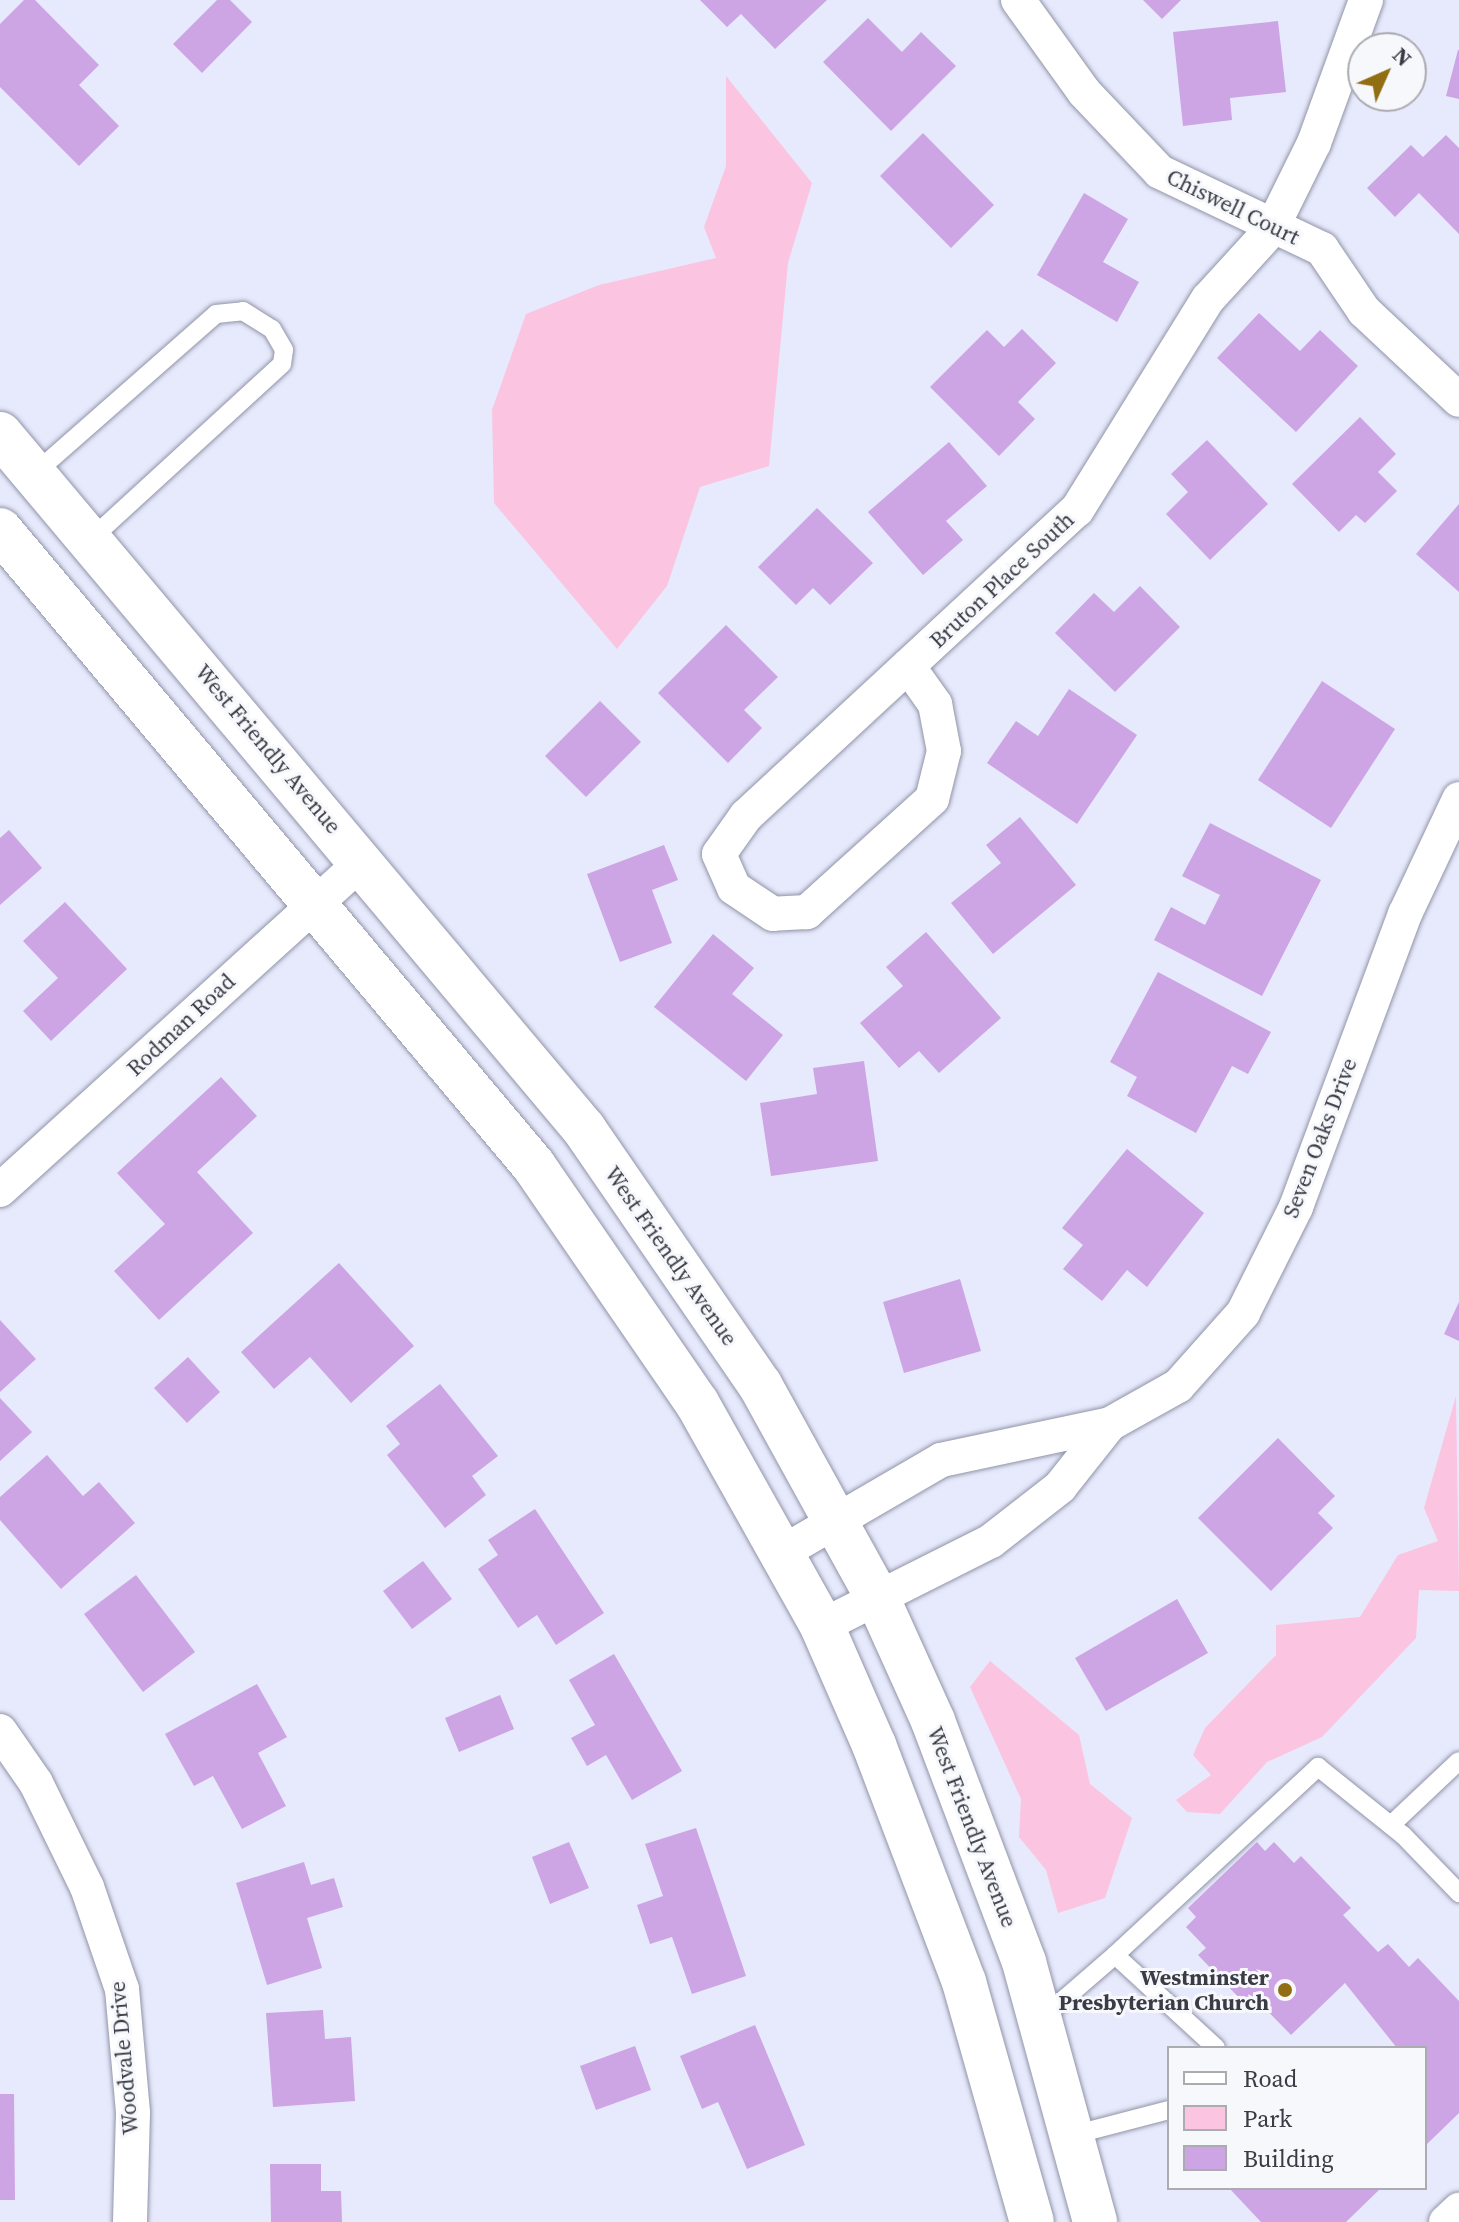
<!DOCTYPE html>
<html>
<head>
<meta charset="utf-8">
<style>
	body { margin:0 }
	#map { position:relative; width:1459px; height:2222px; overflow:hidden; background:#e7eafc; font-family:"Source Serif 4",serif }
	div>[style] { position:absolute }
	[style*='--x'] { left:calc(var(--x)*1px); top:calc(var(--y)*1px); width:calc(var(--w)*1px); rotate:calc(var(--a)*1deg) }
	.green>* { inset:0; background:#fbc4e0 }
	.building>* { inset:0; background:#cda4e4 }
	.roads { filter:drop-shadow(0 0 2px #9194a8) drop-shadow(0 0 2px #9194a8) }
	.lane>* { height:18px; margin:-9px; padding:0 9px; transform-origin:9px; border-radius:9px; background:#fff }
	.street>* { height:34px; margin:-17px; padding:0 17px; transform-origin:17px; border-radius:17px; background:#fff }
	.secondary>* { height:44px; margin:-22px; padding:0 22px; transform-origin:22px; border-radius:22px; background:#fff }
	.dots>* { width:22px; height:22px; translate:-50% -50%; box-sizing:border-box; border:4px solid #f7f8fc; border-radius:50% }
	span { translate:-50% -50%; white-space:nowrap; text-align:center; line-height:1.15; -webkit-text-stroke:6px #f7f8fc; paint-order:stroke }
	.street-label { font-size:22px; color:#3a3b44 }
	.poi-label { font-size:22px; color:#3a3b44; font-weight:700 }
	.right { translate:-100% -50%; text-align:right }
	.legend { position:absolute; left:1167px; top:2046px; width:260px; height:144px; box-sizing:border-box; background:#f7f8fc; border:2px solid #abacb2; margin:0; padding:10px 14px; list-style:none; font-size:24px; color:#3a3b44 }
	.legend li { display:flex; align-items:center; gap:16px; height:40px }
	.legend b { width:40px; border:2px solid #abacb2 }
	.north { position:absolute; left:1347px; top:32px; width:80px; height:80px; box-sizing:border-box; background:#f7f8fc; border:2px solid #abacb2; border-radius:50%; rotate:45deg; font-size:22px; font-weight:700; line-height:32px; text-align:center; color:#3a3b44 }
	.north::after { content:''; display:block; margin:auto; width:28px; height:36px; background:#916e14; clip-path:polygon(50% 0,100% 100%,50% 72%,0 100%) }
</style>
</head>
<body>
<div id="map">
	<div class="green">
		<div style="clip-path:polygon(726px 76px,812px 183px,788px 263px,769px 466px,700px 487px,667px 586px,617px 649px,494px 503px,492px 410px,526px 314px,599px 285px,716px 258px,704px 227px,726px 166px)"></div>
		<div style="clip-path:polygon(1456px 1396px,1459px 1591px,1419px 1590px,1416px 1638px,1322px 1737px,1267px 1762px,1220px 1814px,1187px 1812px,1176px 1800px,1211px 1775px,1193px 1755px,1205px 1728px,1276px 1655px,1276px 1625px,1360px 1617px,1398px 1555px,1438px 1541px,1424px 1508px)"></div>
		<div style="clip-path:polygon(990px 1661px,1079px 1735px,1090px 1784px,1132px 1818px,1105px 1898px,1058px 1913px,1046px 1870px,1019px 1837px,1021px 1799px,970px 1687px)"></div>
	</div>
	<div class="building">
		<div style="clip-path:polygon(24px 0,35px 0,99px 65px,79px 85px,119px 126px,79px 166px,0 87px,0 24px)"></div>
		<div style="clip-path:polygon(217px 0,230px 0,252px 22px,202px 73px,173px 44px)"></div>
		<div style="clip-path:polygon(700px 0,827px 0,775px 49px,741px 14px,727px 27px)"></div>
		<div style="clip-path:polygon(1143px 0,1181px 0,1162px 19px)"></div>
		<div style="clip-path:polygon(868px 18px,902px 52px,921px 32px,956px 66px,891px 131px,823px 62px)"></div>
		<div style="clip-path:polygon(1278px 21px,1286px 92px,1230px 98px,1232px 120px,1183px 126px,1173px 32px)"></div>
		<div style="clip-path:polygon(1458px 50px,1459px 50px,1459px 99px,1446px 96px)"></div>
		<div style="clip-path:polygon(923px 133px,994px 205px,951px 248px,880px 176px)"></div>
		<div style="clip-path:polygon(1446px 135px,1459px 148px,1459px 234px,1419px 193px,1395px 217px,1367px 188px,1411px 145px,1423px 157px)"></div>
		<div style="clip-path:polygon(1084px 193px,1128px 219px,1103px 262px,1139px 282px,1117px 322px,1037px 275px)"></div>
		<div style="clip-path:polygon(1259px 313px,1300px 351px,1320px 330px,1358px 366px,1296px 432px,1217px 358px)"></div>
		<div style="clip-path:polygon(1022px 329px,1056px 363px,1018px 402px,1035px 419px,999px 456px,930px 387px,987px 330px,1004px 347px)"></div>
		<div style="clip-path:polygon(1360px 417px,1396px 454px,1378px 472px,1397px 491px,1365px 523px,1356px 515px,1339px 532px,1292px 484px)"></div>
		<div style="clip-path:polygon(1207px 440px,1268px 504px,1210px 560px,1166px 514px,1188px 492px,1171px 474px)"></div>
		<div style="clip-path:polygon(949px 442px,987px 486px,946px 521px,963px 540px,923px 575px,868px 512px)"></div>
		<div style="clip-path:polygon(1459px 504px,1459px 592px,1416px 554px)"></div>
		<div style="clip-path:polygon(817px 508px,873px 563px,830px 605px,813px 588px,796px 605px,758px 567px)"></div>
		<div style="clip-path:polygon(1140px 586px,1180px 627px,1115px 692px,1055px 633px,1094px 593px,1114px 612px)"></div>
		<div style="clip-path:polygon(726px 625px,778px 677px,744px 710px,762px 728px,728px 763px,658px 693px)"></div>
		<div style="clip-path:polygon(1322px 681px,1395px 729px,1331px 828px,1258px 780px)"></div>
		<div style="clip-path:polygon(1069px 689px,1137px 735px,1077px 824px,987px 763px,1016px 721px,1038px 736px)"></div>
		<div style="clip-path:polygon(600px 701px,641px 742px,586px 797px,545px 756px)"></div>
		<div style="clip-path:polygon(1020px 817px,1076px 885px,993px 954px,951px 903px,1001px 863px,986px 845px)"></div>
		<div style="clip-path:polygon(1210px 823px,1321px 880px,1262px 996px,1154px 940px,1171px 907px,1205px 925px,1220px 895px,1182px 876px)"></div>
		<div style="clip-path:polygon(9px 830px,42px 868px,0 905px,0 838px)"></div>
		<div style="clip-path:polygon(664px 845px,678px 880px,652px 890px,672px 943px,620px 962px,587px 874px)"></div>
		<div style="clip-path:polygon(65px 902px,127px 969px,51px 1041px,23px 1011px,58px 978px,23px 941px)"></div>
		<div style="clip-path:polygon(926px 932px,1001px 1018px,939px 1073px,919px 1051px,899px 1068px,860px 1023px,903px 986px,886px 967px)"></div>
		<div style="clip-path:polygon(713px 934px,754px 968px,732px 994px,783px 1035px,746px 1081px,654px 1007px)"></div>
		<div style="clip-path:polygon(1158px 972px,1271px 1032px,1248px 1074px,1232px 1066px,1196px 1133px,1127px 1096px,1137px 1077px,1110px 1062px)"></div>
		<div style="clip-path:polygon(864px 1061px,878px 1161px,771px 1176px,760px 1103px,817px 1094px,813px 1068px)"></div>
		<div style="clip-path:polygon(221px 1077px,257px 1116px,197px 1172px,253px 1233px,159px 1320px,114px 1271px,165px 1224px,117px 1173px)"></div>
		<div style="clip-path:polygon(1127px 1149px,1204px 1213px,1147px 1287px,1127px 1270px,1102px 1301px,1063px 1269px,1083px 1245px,1062px 1228px)"></div>
		<div style="clip-path:polygon(339px 1263px,414px 1346px,351px 1403px,310px 1357px,274px 1389px,241px 1352px)"></div>
		<div style="clip-path:polygon(960px 1279px,981px 1351px,904px 1373px,883px 1302px)"></div>
		<div style="clip-path:polygon(1459px 1302px,1459px 1341px,1444px 1334px)"></div>
		<div style="clip-path:polygon(0 1320px,36px 1359px,0 1392px)"></div>
		<div style="clip-path:polygon(188px 1357px,220px 1392px,187px 1423px,154px 1388px)"></div>
		<div style="clip-path:polygon(440px 1384px,498px 1456px,472px 1476px,486px 1495px,445px 1528px,387px 1455px,400px 1444px,386px 1426px)"></div>
		<div style="clip-path:polygon(0 1398px,32px 1432px,0 1461px)"></div>
		<div style="clip-path:polygon(1278px 1438px,1335px 1496px,1318px 1513px,1333px 1528px,1271px 1591px,1198px 1518px)"></div>
		<div style="clip-path:polygon(47px 1455px,83px 1496px,99px 1482px,135px 1523px,61px 1589px,0 1520px,0 1497px)"></div>
		<div style="clip-path:polygon(535px 1509px,604px 1613px,556px 1645px,537px 1615px,518px 1628px,478px 1569px,498px 1555px,488px 1540px)"></div>
		<div style="clip-path:polygon(423px 1561px,452px 1599px,412px 1629px,383px 1591px)"></div>
		<div style="clip-path:polygon(136px 1575px,195px 1652px,143px 1692px,84px 1614px)"></div>
		<div style="clip-path:polygon(1177px 1599px,1208px 1653px,1106px 1711px,1075px 1658px)"></div>
		<div style="clip-path:polygon(614px 1654px,682px 1771px,632px 1800px,606px 1755px,587px 1766px,571px 1738px,595px 1725px,569px 1680px)"></div>
		<div style="clip-path:polygon(257px 1684px,287px 1737px,258px 1753px,286px 1806px,242px 1829px,213px 1776px,194px 1786px,165px 1734px)"></div>
		<div style="clip-path:polygon(500px 1695px,514px 1729px,459px 1752px,445px 1718px)"></div>
		<div style="clip-path:polygon(696px 1828px,746px 1976px,692px 1994px,672px 1937px,650px 1944px,637px 1905px,663px 1896px,645px 1844px)"></div>
		<div style="clip-path:polygon(569px 1842px,589px 1888px,550px 1904px,532px 1857px)"></div>
		<div style="clip-path:polygon(1257px 1842px,1265px 1851px,1274px 1842px,1294px 1863px,1301px 1856px,1351px 1908px,1343px 1915px,1378px 1952px,1388px 1944px,1409px 1967px,1418px 1958px,1459px 2001px,1459px 2113px,1425px 2146px,1425px 2048px,1397px 2048px,1345px 1983px,1291px 2035px,1254px 1997px,1246px 2005px,1198px 1955px,1206px 1948px,1186px 1927px,1196px 1917px,1188px 1908px)"></div>
		<div style="clip-path:polygon(304px 1862px,311px 1885px,334px 1878px,343px 1907px,307px 1918px,322px 1968px,267px 1985px,236px 1883px)"></div>
		<div style="clip-path:polygon(323px 2010px,325px 2039px,351px 2037px,355px 2101px,273px 2107px,266px 2013px)"></div>
		<div style="clip-path:polygon(755px 2025px,805px 2145px,747px 2169px,718px 2102px,702px 2109px,680px 2056px)"></div>
		<div style="clip-path:polygon(635px 2046px,651px 2090px,596px 2110px,580px 2066px)"></div>
		<div style="clip-path:polygon(0 2094px,14px 2094px,15px 2200px,0 2200px)"></div>
		<div style="clip-path:polygon(270px 2164px,321px 2164px,321px 2191px,341px 2191px,342px 2222px,271px 2222px)"></div>
		<div style="clip-path:polygon(1229px 2188px,1381px 2188px,1346px 2222px,1261px 2222px)"></div>
	</div>
	<div class="roads">
		<div class="lane">
			<div style="--x:34;--y:474;--w:242;--a:-41.3"></div>
			<div style="--x:216;--y:314;--w:27;--a:-6"></div>
			<div style="--x:243;--y:311;--w:34;--a:32"></div>
			<div style="--x:272;--y:329;--w:24;--a:60"></div>
			<div style="--x:284;--y:350;--w:14;--a:98"></div>
			<div style="--x:282;--y:364;--w:260;--a:137.5"></div>
			<div style="--x:1391;--y:1825;--w:93;--a:-43.3"></div>
			<div style="--x:1115;--y:1955;--w:277;--a:-42.8"></div>
			<div style="--x:1318;--y:1767;--w:109;--a:38.7"></div>
			<div style="--x:1403;--y:1835;--w:81;--a:46"></div>
			<div style="--x:1040;--y:2020;--w:99;--a:-40.9"></div>
			<div style="--x:1115;--y:1955;--w:137;--a:42.6"></div>
			<div style="--x:1073;--y:2135;--w:99;--a:-14.6"></div>
		</div>
		<div class="street">
			<div style="--x:1018;--y:0;--w:113;--a:54.3"></div>
			<div style="--x:1084;--y:92;--w:110;--a:46.5"></div>
			<div style="--x:1160;--y:172;--w:179;--a:25.4"></div>
			<div style="--x:1322;--y:249;--w:75;--a:55.9"></div>
			<div style="--x:1364;--y:311;--w:130;--a:43.1"></div>
			<div style="--x:908;--y:666;--w:47;--a:54.6"></div>
			<div style="--x:935;--y:704;--w:48;--a:79.2"></div>
			<div style="--x:944;--y:751;--w:49;--a:104"></div>
			<div style="--x:932;--y:799;--w:169;--a:137.9"></div>
			<div style="--x:807;--y:912;--w:34;--a:177"></div>
			<div style="--x:773;--y:914;--w:47;--a:-146.3"></div>
			<div style="--x:734;--y:888;--w:37;--a:-114"></div>
			<div style="--x:719;--y:854;--w:47;--a:-54.6"></div>
			<div style="--x:746;--y:816;--w:451;--a:-42.8"></div>
			<div style="--x:1077;--y:510;--w:248;--a:-58.2"></div>
			<div style="--x:1208;--y:299;--w:93;--a:-47.6"></div>
			<div style="--x:1271;--y:230;--w:97;--a:-63.7"></div>
			<div style="--x:1314;--y:143;--w:152;--a:-70"></div>
			<div style="--x:0;--y:1190;--w:490;--a:-42.2"></div>
			<div style="--x:783;--y:1552;--w:183;--a:-30.2"></div>
			<div style="--x:941;--y:1460;--w:173;--a:-12"></div>
			<div style="--x:1110;--y:1424;--w:78;--a:-29.2"></div>
			<div style="--x:1178;--y:1386;--w:98;--a:-48.3"></div>
			<div style="--x:1243;--y:1313;--w:119;--a:-63.4"></div>
			<div style="--x:1296;--y:1207;--w:313;--a:-69.6"></div>
			<div style="--x:1405;--y:914;--w:127;--a:-64.8"></div>
			<div style="--x:822;--y:1626;--w:189;--a:-26.7"></div>
			<div style="--x:991;--y:1541;--w:88;--a:-38"></div>
			<div style="--x:1060;--y:1487;--w:80;--a:-51.6"></div>
			<div style="--x:0;--y:1731;--w:63;--a:55.3"></div>
			<div style="--x:36;--y:1783;--w:116;--a:63.9"></div>
			<div style="--x:87;--y:1887;--w:108;--a:71.1"></div>
			<div style="--x:122;--y:1989;--w:124;--a:84.9"></div>
			<div style="--x:133;--y:2113;--w:109;--a:91.6"></div>
			<div style="--x:1446;--y:2222;--w:18;--a:-43"></div>
		</div>
		<div class="secondary">
			<div style="--x:0;--y:434;--w:908;--a:49.96"></div>
			<div style="--x:584;--y:1129;--w:311;--a:55.5"></div>
			<div style="--x:760;--y:1385;--w:244;--a:61.1"></div>
			<div style="--x:878;--y:1599;--w:134;--a:65.7"></div>
			<div style="--x:933;--y:1721;--w:258;--a:69.3"></div>
			<div style="--x:1024;--y:1962;--w:270;--a:74.7"></div>
			<div style="--x:0;--y:530;--w:830;--a:49.98"></div>
			<div style="--x:534;--y:1166;--w:288;--a:55.5"></div>
			<div style="--x:697;--y:1403;--w:256;--a:60.7"></div>
			<div style="--x:822;--y:1626;--w:130;--a:66.4"></div>
			<div style="--x:874;--y:1745;--w:254;--a:69.2"></div>
			<div style="--x:964;--y:1982;--w:249;--a:74.2"></div>
		</div>
	</div>
	<div class="dots">
		<div style="left:1285px;top:1990px;background:#916e14"></div>
	</div>
	<div class="street-label">
		<span style="left:1233px;top:207px;rotate:26deg">Chiswell Court</span>
		<span style="left:1002px;top:580px;rotate:-43deg">Bruton Place South</span>
		<span style="left:268px;top:749px;rotate:50deg">West Friendly Avenue</span>
		<span style="left:181px;top:1025px;rotate:-43deg">Rodman Road</span>
		<span style="left:1320px;top:1138px;rotate:-69deg">Seven Oaks Drive</span>
		<span style="left:671px;top:1256px;rotate:55deg">West Friendly Avenue</span>
		<span style="left:972px;top:1827px;rotate:69deg">West Friendly Avenue</span>
		<span style="left:124px;top:2058px;rotate:-95deg">Woodvale Drive</span>
	</div>
	<div class="poi-label">
		<span class="right" style="left:1269px;top:1990px">Westminster<br>Presbyterian Church</span>
	</div>
	<ul class="legend">
	<li><b style="height:10px;background:#fff"></b>Road</li>
	<li><b style="height:22px;background:#fbc4e0"></b>Park</li>
	<li><b style="height:22px;background:#cda4e4"></b>Building</li>
	</ul>
	<div class="north">N</div>
</div>
</body>
</html>
